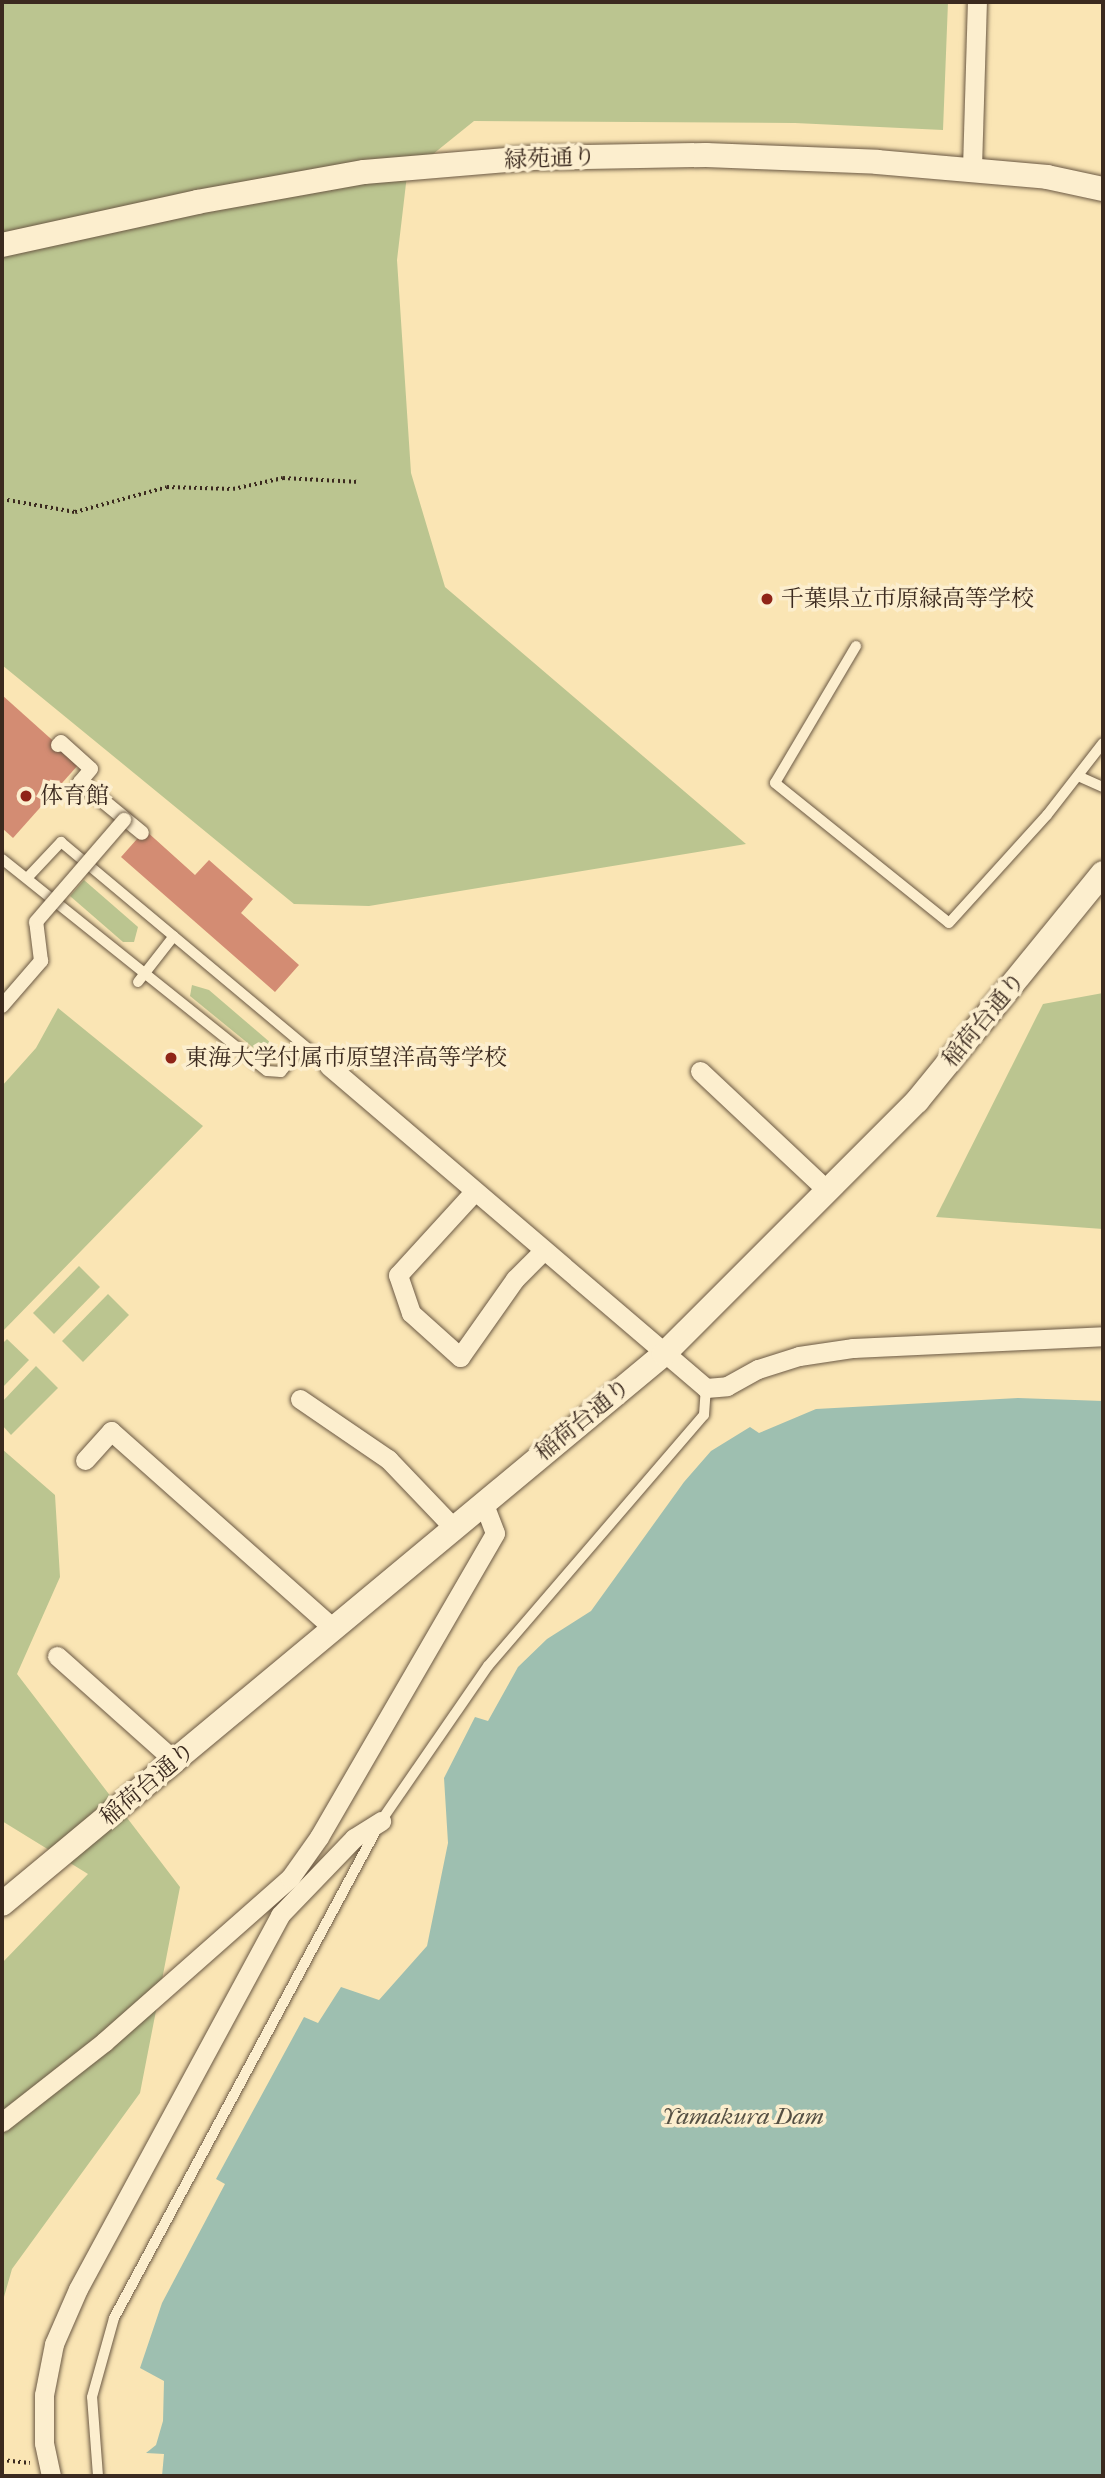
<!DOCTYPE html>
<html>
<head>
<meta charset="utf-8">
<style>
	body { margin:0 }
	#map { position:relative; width:1105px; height:2478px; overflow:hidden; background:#fae5b4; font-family:"IM FELL French Canon","Noto Serif JP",serif }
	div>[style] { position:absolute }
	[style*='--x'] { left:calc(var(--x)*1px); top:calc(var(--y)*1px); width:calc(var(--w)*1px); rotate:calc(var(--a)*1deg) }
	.green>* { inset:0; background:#bbc590 }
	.water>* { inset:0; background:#9ebfb0 }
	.building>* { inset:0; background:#d38c73 }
	.path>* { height:3.5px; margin-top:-1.75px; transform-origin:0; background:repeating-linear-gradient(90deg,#3b2a1f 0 2px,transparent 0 5.5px) }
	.roads { filter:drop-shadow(0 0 2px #6b5944) drop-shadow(0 0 2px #6b5944) }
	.service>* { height:10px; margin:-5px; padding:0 5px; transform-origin:5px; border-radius:5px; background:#fceece }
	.pedestrian>* { height:14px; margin:-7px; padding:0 7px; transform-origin:7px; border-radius:7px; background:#fceece }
	.minor>* { height:19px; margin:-9.5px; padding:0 9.5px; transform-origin:9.5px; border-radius:9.5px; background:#fceece }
	.tertiary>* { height:24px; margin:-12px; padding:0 12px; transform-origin:12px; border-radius:12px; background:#fceece }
	.bridges { filter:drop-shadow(0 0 2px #6b5944) drop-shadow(0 0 2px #6b5944) }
	.pedestrian-bridge>* { height:14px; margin:-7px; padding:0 7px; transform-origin:7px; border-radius:7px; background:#fceece }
	.dots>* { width:19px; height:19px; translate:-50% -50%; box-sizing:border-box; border:4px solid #fceece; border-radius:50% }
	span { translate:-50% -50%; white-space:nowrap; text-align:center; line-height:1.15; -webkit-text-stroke:7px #fceece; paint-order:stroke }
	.street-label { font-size:23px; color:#3b2a1f }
	.poi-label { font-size:23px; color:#3b2a1f }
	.left { translate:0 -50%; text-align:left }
	.water-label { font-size:24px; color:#544f43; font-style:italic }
	.frame { position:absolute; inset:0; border:4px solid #3b2a1f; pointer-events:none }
</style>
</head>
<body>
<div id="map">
	<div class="green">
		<div style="clip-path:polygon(2px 2px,948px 2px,943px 130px,795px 123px,474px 121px,407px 175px,397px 260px,411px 473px,445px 587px,746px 844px,369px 906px,294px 904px,2px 665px)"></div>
		<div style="clip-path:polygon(84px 880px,138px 927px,134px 942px,123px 942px,70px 896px)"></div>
		<div style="clip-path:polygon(192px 985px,209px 990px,272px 1044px,270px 1054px,255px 1049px,190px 996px)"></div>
		<div style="clip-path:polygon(1103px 993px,1103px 1229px,936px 1217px,1043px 1004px)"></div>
		<div style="clip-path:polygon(58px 1008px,203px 1126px,2px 1332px,2px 1086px,36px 1048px)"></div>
		<div style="clip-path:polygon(79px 1266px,100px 1287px,54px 1334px,33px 1313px)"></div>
		<div style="clip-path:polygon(108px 1294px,129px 1315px,83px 1362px,62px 1341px)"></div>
		<div style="clip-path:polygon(7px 1339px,29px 1360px,2px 1388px,2px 1344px)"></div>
		<div style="clip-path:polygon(36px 1366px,58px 1388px,11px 1435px,2px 1425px,2px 1402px)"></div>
		<div style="clip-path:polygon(2px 1449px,55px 1495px,60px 1577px,17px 1674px,180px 1887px,140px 2093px,12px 2269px,2px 2304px,2px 1963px,88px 1874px,2px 1821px)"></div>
	</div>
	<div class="water">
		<div style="clip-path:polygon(1018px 1398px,1103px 1401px,1103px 2476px,162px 2476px,164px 2454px,146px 2453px,156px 2445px,163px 2421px,164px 2381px,140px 2368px,162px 2303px,225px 2184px,216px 2179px,304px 2017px,318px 2023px,341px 1987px,379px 2000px,427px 1946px,448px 1843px,444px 1778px,475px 1717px,488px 1721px,518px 1667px,547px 1639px,591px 1611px,684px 1482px,711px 1451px,750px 1427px,759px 1433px,816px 1409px)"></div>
	</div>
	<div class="building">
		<div style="clip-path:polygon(2px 695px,79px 764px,13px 838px,2px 828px)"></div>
		<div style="clip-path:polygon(145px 830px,195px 875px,209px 860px,253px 899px,241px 913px,299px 965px,275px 992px,121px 857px)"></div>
	</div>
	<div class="path">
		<div style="--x:2;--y:499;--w:74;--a:10.1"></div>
		<div style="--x:75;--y:512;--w:95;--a:-15.2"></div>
		<div style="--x:167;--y:487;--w:66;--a:1.7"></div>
		<div style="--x:233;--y:489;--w:51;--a:-12.4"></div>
		<div style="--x:283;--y:478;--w:77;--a:3"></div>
		<div style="--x:2;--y:2460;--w:28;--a:6"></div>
	</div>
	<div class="roads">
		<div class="service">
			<div style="--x:856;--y:646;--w:159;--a:120.6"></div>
			<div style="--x:775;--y:783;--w:223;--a:38.8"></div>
			<div style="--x:949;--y:923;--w:146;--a:-47.8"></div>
			<div style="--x:1047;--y:815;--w:91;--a:-52.1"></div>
			<div style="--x:1078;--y:776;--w:27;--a:24"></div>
			<div style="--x:2;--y:859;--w:339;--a:38.7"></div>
			<div style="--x:267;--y:1071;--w:14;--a:4"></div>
			<div style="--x:281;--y:1072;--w:35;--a:-50"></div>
			<div style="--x:29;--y:876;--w:47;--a:-46.7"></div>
			<div style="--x:61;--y:842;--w:349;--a:39.9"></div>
			<div style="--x:138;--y:982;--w:58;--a:-52"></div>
			<div style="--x:98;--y:2476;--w:79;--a:-94.3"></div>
			<div style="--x:92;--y:2397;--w:82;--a:-74.4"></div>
			<div style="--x:114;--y:2318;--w:564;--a:-61.75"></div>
			<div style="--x:381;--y:1821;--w:188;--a:-55.4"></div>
			<div style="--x:488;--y:1666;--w:331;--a:-49.3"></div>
			<div style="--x:704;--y:1415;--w:27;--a:-86"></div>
		</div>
		<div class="pedestrian">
			<div style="--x:58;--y:745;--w:4;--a:-45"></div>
			<div style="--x:61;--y:742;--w:40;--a:42"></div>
			<div style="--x:91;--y:769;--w:17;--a:130"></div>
			<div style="--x:80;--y:782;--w:80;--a:39.4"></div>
		</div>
		<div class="minor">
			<div style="--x:972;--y:168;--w:166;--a:-88.3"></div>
			<div style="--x:329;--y:1066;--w:496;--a:40.5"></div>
			<div style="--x:706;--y:1388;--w:21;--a:-5"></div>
			<div style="--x:727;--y:1386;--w:35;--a:-29"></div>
			<div style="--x:758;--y:1369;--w:43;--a:-17.6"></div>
			<div style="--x:799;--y:1356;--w:55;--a:-8.4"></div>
			<div style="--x:853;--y:1348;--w:250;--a:-2.7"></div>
			<div style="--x:700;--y:1071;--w:175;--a:43.2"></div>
			<div style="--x:473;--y:1193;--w:111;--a:132.4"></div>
			<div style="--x:398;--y:1275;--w:40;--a:71.1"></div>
			<div style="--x:411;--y:1313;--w:66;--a:41.9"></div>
			<div style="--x:460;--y:1357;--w:95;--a:-54.8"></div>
			<div style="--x:515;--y:1279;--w:38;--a:-45"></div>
			<div style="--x:300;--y:1399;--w:107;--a:34.3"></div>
			<div style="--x:388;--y:1459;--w:94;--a:46.3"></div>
			<div style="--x:85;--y:1460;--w:39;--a:-48"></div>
			<div style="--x:111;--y:1431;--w:297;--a:41.6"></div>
			<div style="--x:57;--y:1656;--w:159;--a:41.7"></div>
			<div style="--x:2;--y:2122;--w:130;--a:-38.1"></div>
			<div style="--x:104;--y:2042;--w:248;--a:-41.4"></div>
			<div style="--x:290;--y:1878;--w:50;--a:-54.7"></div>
			<div style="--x:319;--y:1837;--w:351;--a:-59.9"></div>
			<div style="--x:495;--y:1533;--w:33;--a:-111"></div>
			<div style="--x:51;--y:2476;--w:34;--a:-102"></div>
			<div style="--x:44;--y:2443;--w:48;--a:-90"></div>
			<div style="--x:44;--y:2395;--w:52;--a:-78.9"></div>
			<div style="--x:54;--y:2344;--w:60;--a:-66.4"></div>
			<div style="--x:78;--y:2289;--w:425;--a:-61.6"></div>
			<div style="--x:280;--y:1915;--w:107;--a:-46.1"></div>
			<div style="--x:354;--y:1838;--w:32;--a:-32"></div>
		</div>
		<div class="tertiary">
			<div style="--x:2;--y:245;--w:200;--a:-12.4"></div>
			<div style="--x:197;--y:202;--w:170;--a:-10.2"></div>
			<div style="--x:364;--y:172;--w:167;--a:-4.8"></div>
			<div style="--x:530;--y:158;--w:176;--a:-1"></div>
			<div style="--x:706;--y:155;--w:171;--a:2.3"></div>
			<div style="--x:877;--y:162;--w:171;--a:5"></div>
			<div style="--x:1047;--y:177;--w:57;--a:12.1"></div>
			<div style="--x:2;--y:1904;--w:861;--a:-39.72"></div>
			<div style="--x:664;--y:1354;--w:358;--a:-45"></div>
			<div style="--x:917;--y:1101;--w:294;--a:-50.8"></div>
		</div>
	</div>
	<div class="bridges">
		<div class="pedestrian-bridge">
			<div style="--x:2;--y:1006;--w:60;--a:-49.1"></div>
			<div style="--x:41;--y:961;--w:39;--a:-97"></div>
			<div style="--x:36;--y:922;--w:135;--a:-49.2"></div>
		</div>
	</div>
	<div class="dots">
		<div style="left:767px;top:599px;background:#8f2418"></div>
		<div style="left:26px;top:796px;background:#8f2418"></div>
		<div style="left:171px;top:1058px;background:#8f2418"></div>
	</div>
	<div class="street-label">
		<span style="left:550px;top:159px;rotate:-2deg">緑苑通り</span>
		<span style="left:984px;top:1020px;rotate:-50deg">稲荷台通り</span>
		<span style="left:583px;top:1420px;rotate:-39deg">稲荷台通り</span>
		<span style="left:148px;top:1784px;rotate:-40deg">稲荷台通り</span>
	</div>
	<div class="poi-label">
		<span class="left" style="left:781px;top:599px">千葉県立市原緑高等学校</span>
		<span class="left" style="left:40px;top:796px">体育館</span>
		<span class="left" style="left:185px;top:1058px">東海大学付属市原望洋高等学校</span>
	</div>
	<div class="water-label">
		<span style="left:743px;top:2117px">Yamakura Dam</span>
	</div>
	<div class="frame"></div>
</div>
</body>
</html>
